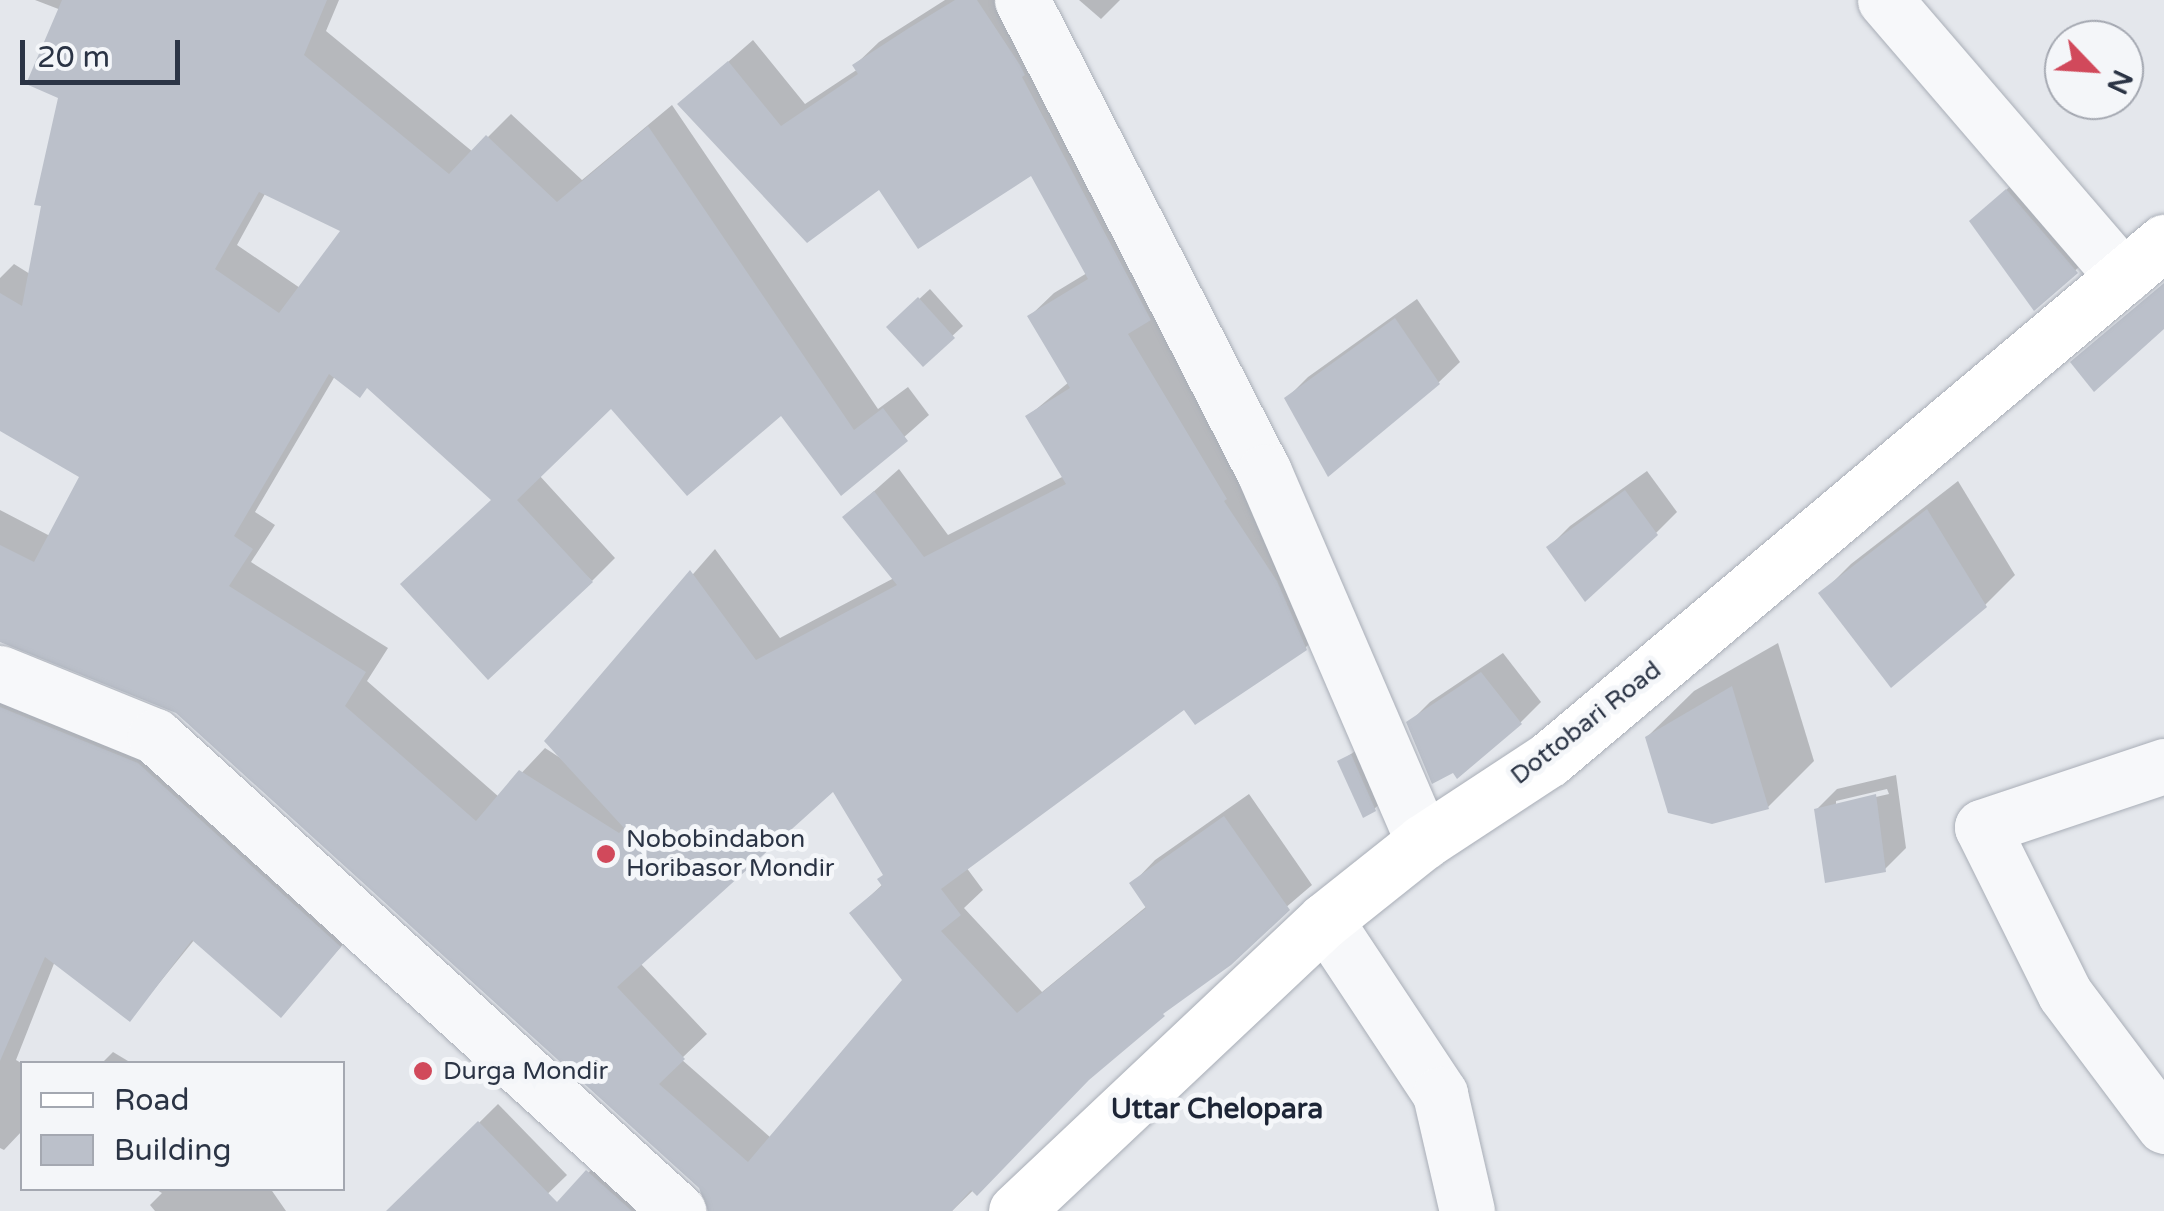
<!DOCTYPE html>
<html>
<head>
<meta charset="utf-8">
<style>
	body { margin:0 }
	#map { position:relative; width:2164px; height:1211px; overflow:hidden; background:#e4e7ec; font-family:"Varela Round",sans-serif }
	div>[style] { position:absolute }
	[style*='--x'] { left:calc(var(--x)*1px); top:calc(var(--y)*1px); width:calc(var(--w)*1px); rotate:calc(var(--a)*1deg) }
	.shadow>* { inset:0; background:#0003 }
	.building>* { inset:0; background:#bbc0ca }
	.roads { filter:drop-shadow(0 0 2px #a9aeb7) drop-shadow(0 0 2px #a9aeb7) }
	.street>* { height:55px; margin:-27.5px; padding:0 27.5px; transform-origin:27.5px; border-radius:27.5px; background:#f7f8fa }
	.secondary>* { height:55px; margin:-27.5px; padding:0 27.5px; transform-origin:27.5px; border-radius:27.5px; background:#fff }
	.dots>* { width:28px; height:28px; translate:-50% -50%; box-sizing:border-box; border:5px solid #f4f6f9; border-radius:50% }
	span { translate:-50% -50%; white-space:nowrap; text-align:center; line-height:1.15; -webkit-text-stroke:10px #f4f6f9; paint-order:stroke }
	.street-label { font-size:25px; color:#2b3445 }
	.poi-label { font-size:25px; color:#2b3445 }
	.left { translate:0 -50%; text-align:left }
	.neighbourhood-label { font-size:28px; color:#1d2536; font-weight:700 }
	.legend { position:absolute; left:20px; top:1061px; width:325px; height:130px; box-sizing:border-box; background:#f4f6f9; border:2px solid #a4a8b1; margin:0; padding:12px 18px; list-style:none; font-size:30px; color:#2b3445 }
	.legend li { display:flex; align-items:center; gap:20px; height:50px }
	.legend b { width:50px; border:2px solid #a4a8b1 }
	.north { position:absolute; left:2044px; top:20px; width:100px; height:100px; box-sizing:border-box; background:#f4f6f9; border:2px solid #a4a8b1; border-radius:50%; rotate:115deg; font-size:28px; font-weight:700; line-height:40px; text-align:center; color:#2b3445 }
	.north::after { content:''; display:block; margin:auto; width:35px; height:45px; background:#d1495b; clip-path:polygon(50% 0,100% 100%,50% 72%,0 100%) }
	.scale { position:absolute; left:20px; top:40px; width:160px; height:45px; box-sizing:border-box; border:5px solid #2b3445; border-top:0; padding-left:12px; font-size:30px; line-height:35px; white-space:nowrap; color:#2b3445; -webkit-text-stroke:8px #f4f6f9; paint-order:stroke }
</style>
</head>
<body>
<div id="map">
	<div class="shadow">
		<div style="clip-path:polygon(evenodd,35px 0,339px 0,326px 31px,473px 152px,511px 114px,582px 180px,672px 105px,878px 409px,908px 387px,929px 415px,842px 492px,782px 413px,611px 405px,539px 475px,615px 558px,592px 581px,369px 386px,335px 376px,255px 512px,275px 525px,251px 562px,388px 648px,367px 681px,499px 797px,545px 748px,562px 759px,547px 741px,715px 549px,780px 638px,894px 578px,845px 517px,899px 469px,948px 535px,1064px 476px,1028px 416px,1069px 382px,1030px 316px,1054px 293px,1087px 273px,1031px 172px,880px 186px,680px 104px,753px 40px,805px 104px,858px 69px,855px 65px,879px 42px,945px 0,1015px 0,1328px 625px,1305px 648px,1185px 706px,966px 867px,983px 890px,964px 908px,1042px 992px,1147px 906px,1132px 884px,1155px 860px,1249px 794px,1312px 885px,1092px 1074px,952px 1211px,711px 1211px,701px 1186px,177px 711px,0 640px,0 510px,50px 536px,82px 476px,0 428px,0 278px,14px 264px,30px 274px,61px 97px,61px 10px,35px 0,266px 192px,344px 230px,300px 288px,237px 245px,266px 192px,35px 0,834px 788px,886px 875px,884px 883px,852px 913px,905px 980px,771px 1138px,681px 1059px,707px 1034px,640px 963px,834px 788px)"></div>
		<div style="clip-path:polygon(1079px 0,1120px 0,1101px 19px)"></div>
		<div style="clip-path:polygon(2028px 170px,2097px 251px,2034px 307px,1972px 221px)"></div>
		<div style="clip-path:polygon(930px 289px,963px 326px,923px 363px,889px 327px)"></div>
		<div style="clip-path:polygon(1417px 299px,1460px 362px,1439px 382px,1287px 398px,1308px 377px)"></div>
		<div style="clip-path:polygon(1647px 471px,1677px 512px,1656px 533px,1549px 547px,1570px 526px)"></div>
		<div style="clip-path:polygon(1958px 481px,2015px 575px,1985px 605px,1821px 594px,1851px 564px)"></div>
		<div style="clip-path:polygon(1778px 643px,1814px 761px,1768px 807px,1647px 737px,1694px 691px)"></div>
		<div style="clip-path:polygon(1503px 653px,1541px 702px,1520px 723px,1409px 723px,1430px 702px)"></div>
		<div style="clip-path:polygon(0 671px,161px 741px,362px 923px,281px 1014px,195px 939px,130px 1019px,55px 961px,16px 1060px,23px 1064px,22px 1131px,4px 1150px,0 1148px)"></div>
		<div style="clip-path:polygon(1362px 746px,1385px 799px,1374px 809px,1340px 762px)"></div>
		<div style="clip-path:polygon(evenodd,1896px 775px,1906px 848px,1885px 869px,1816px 810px,1837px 789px,1896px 775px,1887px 789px,1889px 794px,1836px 806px,1836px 801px,1887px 789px)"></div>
		<div style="clip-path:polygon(113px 1052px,133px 1064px,101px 1064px)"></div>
		<div style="clip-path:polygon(498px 1104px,567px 1175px,530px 1211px,407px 1211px,399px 1202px)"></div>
		<div style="clip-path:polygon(609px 1151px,658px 1211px,567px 1211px,559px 1204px)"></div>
		<div style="clip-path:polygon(153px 1188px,270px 1188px,286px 1211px,155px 1211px,150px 1205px,162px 1193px)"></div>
	</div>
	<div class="building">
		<div style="clip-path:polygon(evenodd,62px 0,327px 0,304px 55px,449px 174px,486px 135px,557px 202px,648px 126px,854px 430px,883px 408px,908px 441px,841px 496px,781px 416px,687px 496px,611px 409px,517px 500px,593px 582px,488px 680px,400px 584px,491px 500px,367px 388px,360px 398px,329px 374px,234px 536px,253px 549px,229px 586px,366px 672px,345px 706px,476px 821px,519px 770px,619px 833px,624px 828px,544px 741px,690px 570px,756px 660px,897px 585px,842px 517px,874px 491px,924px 557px,1066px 484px,1025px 416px,1070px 388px,1027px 316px,1088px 279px,1031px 176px,918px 249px,879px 190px,807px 243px,677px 104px,728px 61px,781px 126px,858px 74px,852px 65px,909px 28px,955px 0,977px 0,1020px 65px,1025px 75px,1022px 77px,1151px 320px,1128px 334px,1227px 499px,1224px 501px,1277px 581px,1307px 650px,1195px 725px,1184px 710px,941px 889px,961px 915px,941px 931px,1017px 1013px,1146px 908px,1129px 883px,1224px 816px,1290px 910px,1231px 965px,1163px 1014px,1165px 1016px,1089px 1080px,977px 1196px,971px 1190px,952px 1211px,708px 1211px,699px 1188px,176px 713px,0 642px,0 545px,34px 562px,79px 477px,0 431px,0 293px,22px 306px,41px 206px,34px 205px,58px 98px,26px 84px,62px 0,259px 192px,340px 231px,279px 313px,215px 269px,259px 192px,62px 0,833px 792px,883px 875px,877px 879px,882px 886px,849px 913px,902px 980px,748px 1162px,659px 1084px,685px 1059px,617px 987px,833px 792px)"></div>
		<div style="clip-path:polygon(2006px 189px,2078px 273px,2034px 311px,1969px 221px)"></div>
		<div style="clip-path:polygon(2164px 283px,2164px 329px,2094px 392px,2070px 362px)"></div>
		<div style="clip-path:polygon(918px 297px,955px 338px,923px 367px,886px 327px)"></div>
		<div style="clip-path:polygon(1395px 318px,1440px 384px,1328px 477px,1284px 398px)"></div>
		<div style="clip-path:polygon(1625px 490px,1658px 535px,1585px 602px,1546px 547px)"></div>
		<div style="clip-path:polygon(1927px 509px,1987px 607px,1891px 688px,1818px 593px)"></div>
		<div style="clip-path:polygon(1481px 672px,1522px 724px,1457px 779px,1453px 773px,1432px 784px,1406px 722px)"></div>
		<div style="clip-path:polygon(1732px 686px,1769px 809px,1712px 824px,1668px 813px,1645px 737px)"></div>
		<div style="clip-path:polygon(0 707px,138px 763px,341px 947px,281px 1018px,192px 940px,130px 1022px,45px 957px,0 1061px)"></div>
		<div style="clip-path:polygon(1351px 754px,1376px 811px,1363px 818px,1337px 761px)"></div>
		<div style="clip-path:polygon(1876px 794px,1886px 872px,1825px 883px,1814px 809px)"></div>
		<div style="clip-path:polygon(478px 1121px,557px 1202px,586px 1170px,632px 1211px,386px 1211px)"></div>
	</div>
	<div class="roads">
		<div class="street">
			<div style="--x:1022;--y:0;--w:530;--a:62.86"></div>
			<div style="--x:1264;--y:472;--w:403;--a:66.7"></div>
			<div style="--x:1885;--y:0;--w:365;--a:49.3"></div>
			<div style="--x:0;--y:673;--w:167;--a:22.1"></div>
			<div style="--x:155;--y:736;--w:707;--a:42.25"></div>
			<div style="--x:2164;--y:766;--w:192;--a:161.5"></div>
			<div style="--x:1982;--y:827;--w:186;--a:63.6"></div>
			<div style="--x:2065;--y:994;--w:165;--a:53.1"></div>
			<div style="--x:1325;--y:920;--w:209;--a:56.5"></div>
			<div style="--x:1440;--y:1094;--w:120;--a:77"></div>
		</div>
		<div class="secondary">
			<div style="--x:1016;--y:1211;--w:424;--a:-43.3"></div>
			<div style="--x:1325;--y:920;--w:125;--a:-38.5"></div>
			<div style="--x:1423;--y:842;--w:149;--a:-33.3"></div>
			<div style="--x:1548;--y:760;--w:805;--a:-40.06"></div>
		</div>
	</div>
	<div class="dots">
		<div style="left:606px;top:854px;background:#d1495b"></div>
		<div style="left:423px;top:1071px;background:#d1495b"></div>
	</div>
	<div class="street-label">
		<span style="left:1586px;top:723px;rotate:-38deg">Dottobari Road</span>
	</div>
	<div class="poi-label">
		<span class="left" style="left:626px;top:854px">Nobobindabon<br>Horibasor Mondir</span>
		<span class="left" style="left:443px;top:1071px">Durga Mondir</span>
	</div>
	<div class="neighbourhood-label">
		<span style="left:1217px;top:1109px">Uttar Chelopara</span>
	</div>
	<ul class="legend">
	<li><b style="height:12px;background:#fff"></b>Road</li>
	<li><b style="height:28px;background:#bbc0ca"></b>Building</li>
	</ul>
	<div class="north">N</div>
	<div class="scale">20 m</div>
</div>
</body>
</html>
